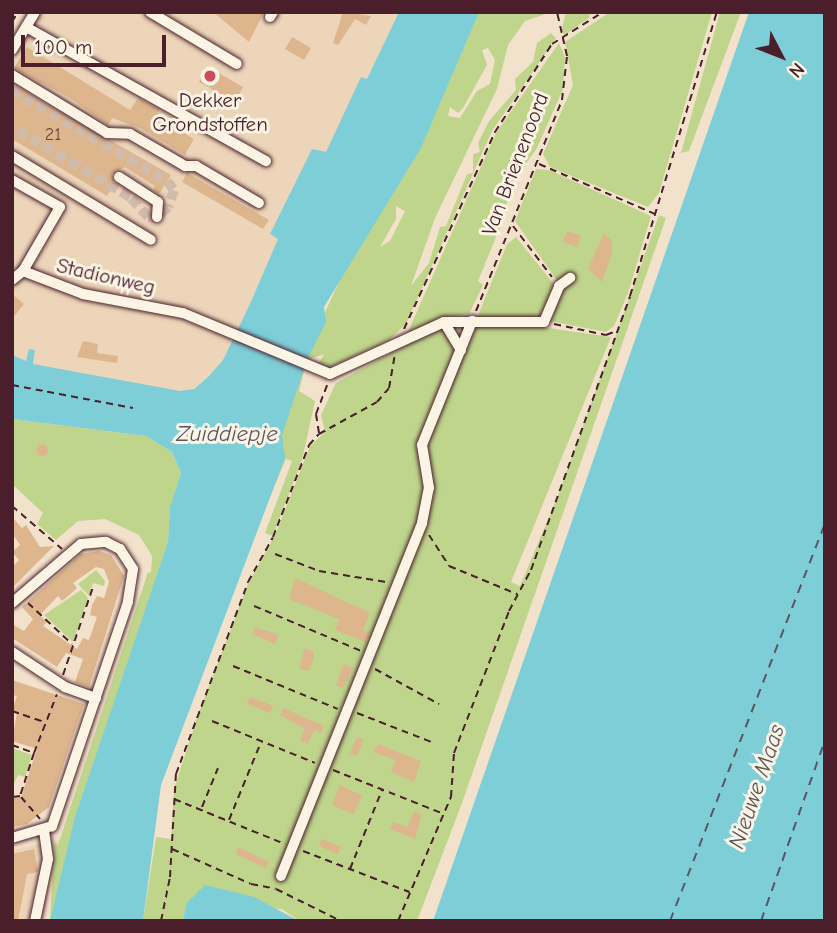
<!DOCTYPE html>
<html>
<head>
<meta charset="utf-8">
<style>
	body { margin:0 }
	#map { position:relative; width:837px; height:933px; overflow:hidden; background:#f3e2cb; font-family:"Comic Neue",sans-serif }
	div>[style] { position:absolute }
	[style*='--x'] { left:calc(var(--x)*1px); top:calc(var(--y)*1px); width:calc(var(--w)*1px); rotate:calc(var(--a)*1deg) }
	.built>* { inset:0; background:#ecd5b9 }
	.green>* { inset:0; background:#bed58b }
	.water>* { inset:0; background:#7eced8 }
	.ferry>* { height:2px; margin-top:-1px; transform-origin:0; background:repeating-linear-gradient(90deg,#5a545f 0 9px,transparent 0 16px) }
	.building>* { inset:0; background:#ddb68e }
	.round { border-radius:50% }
	.minor-tunnel>* { height:10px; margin-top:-5px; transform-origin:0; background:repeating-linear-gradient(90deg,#d1bbab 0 10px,transparent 0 15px) }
	.path>* { height:2px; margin-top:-1px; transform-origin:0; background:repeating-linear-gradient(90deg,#4a1f2b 0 7px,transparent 0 12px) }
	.roads { filter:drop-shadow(0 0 2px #4a1f2b) drop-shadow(0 0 2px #4a1f2b) }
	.minor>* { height:10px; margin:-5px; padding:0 5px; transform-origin:5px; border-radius:5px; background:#fcf5e5 }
	.dots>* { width:19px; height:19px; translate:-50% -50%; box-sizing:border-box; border:4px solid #fcf5e5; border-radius:50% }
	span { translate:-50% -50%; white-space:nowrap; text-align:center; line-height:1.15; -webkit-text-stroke:6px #fcf5e5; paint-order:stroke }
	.number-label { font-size:18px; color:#6f4544 }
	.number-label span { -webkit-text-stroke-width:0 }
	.poi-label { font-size:21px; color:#4a1f2b }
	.street-label { font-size:21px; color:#4a1f2b }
	.water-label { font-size:23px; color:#5a545f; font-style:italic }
	.frame { position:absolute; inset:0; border:14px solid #4a1f2b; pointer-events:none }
	.north { position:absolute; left:746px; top:21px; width:70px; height:70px; -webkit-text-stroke:5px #fcf5e5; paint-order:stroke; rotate:132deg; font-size:19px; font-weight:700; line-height:28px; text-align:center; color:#4a1f2b }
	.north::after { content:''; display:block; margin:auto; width:24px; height:32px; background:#4a1f2b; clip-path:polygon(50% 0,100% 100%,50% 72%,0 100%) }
	.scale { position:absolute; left:21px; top:35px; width:145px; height:32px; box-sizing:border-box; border:4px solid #4a1f2b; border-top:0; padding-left:9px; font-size:21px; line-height:24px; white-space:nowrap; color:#4a1f2b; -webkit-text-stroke:5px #fcf5e5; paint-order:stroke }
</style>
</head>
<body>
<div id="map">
	<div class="built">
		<div style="clip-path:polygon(42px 12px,422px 12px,243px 347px,171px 407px,12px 388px,12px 63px)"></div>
		<div style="clip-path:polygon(59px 840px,43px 921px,12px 921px,12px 850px)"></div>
	</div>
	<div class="green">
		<div style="clip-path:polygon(evenodd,478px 12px,552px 12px,525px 21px,508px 45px,497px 89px,435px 218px,411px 286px,429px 263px,440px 227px,446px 226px,467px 174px,473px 173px,473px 154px,480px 152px,478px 143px,489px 121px,516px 90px,515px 79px,533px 62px,537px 43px,551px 33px,556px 38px,492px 131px,406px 324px,389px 340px,328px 368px,318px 365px,324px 354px,307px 360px,299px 391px,315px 401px,302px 460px,273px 536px,265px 533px,292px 461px,286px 459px,238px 572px,302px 362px,358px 241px,478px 12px,488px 48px,495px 60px,490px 84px,477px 91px,460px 118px,448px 116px,450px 107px,458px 113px,463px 108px,487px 65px,482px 50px,488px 48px,478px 12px,396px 206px,405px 211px,390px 241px,380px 247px,396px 219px,396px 206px)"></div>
		<div style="clip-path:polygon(566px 12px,590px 12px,589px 18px,565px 35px,561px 32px)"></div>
		<div style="clip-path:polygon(610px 12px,712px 12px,659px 193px,648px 207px,550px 167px,543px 154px,573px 85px,565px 42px)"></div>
		<div style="clip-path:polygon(720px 12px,741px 12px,689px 151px,681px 153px)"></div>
		<div style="clip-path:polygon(559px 43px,565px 57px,563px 89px,537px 148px,512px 183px,501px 225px,478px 281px,483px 285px,469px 314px,444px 317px,407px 334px,496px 133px)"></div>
		<div style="clip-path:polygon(536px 169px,549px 170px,651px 216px,628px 293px,614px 326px,606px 332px,549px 321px,558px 282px,515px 221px)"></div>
		<div style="clip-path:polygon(659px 215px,666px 218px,462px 803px,417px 921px,299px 921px,282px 909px,186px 904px,183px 921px,143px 921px,156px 837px,171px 839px,174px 789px,199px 712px,248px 584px,276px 533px,310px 446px,325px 432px,321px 415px,336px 383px,432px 331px,441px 330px,450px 338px,455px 352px,418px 449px,428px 515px,424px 447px,474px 324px,520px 324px,611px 337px,511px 582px,520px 586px,557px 498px)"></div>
		<div style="clip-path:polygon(516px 237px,556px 287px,541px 319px,477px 318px,507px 244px)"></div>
		<div style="clip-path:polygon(12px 419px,146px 436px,172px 452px,181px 473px,170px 508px,168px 542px,50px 921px,54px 844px,58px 845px,148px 572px,151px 573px,152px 556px,139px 535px,105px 519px,78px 521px,56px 540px,37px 524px,43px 513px,12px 484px)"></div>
		<div style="clip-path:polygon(96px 570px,105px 581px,104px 586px,93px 583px,89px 596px,78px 584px)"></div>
		<div style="clip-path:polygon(81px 590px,88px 598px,73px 642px,44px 615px)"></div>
		<div style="clip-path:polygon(12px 748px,32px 755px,25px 777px,18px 775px,12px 788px)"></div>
	</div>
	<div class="water">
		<div style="clip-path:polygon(399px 12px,479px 12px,421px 148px,324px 307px,326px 322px,307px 360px,282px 435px,285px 458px,161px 785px,143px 921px,50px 921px,75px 817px,168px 542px,170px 507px,181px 473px,172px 452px,146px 436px,12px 419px,12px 355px,26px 361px,29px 349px,35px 350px,33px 364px,180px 391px,194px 389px,209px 376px,223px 360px,250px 304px,278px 239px,270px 234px,312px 149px,326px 152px,361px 77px,367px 79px)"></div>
		<div style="clip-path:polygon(749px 12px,825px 12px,825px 921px,433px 921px)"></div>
		<div style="clip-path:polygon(205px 885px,254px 897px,299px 921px,183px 921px,186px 904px)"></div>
	</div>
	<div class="ferry">
		<div style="--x:670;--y:921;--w:426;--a:-68.7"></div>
		<div style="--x:761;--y:921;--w:192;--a:-70.5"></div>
	</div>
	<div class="building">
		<div style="clip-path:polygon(213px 12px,264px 12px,249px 42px)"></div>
		<div style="clip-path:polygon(343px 12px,371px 16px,366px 25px,355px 19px,338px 45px,333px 43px)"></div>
		<div style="clip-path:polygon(292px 37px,311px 48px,304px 60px,285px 49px)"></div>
		<div style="clip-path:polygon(27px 47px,130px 110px,138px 98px,160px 110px,158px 113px,174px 123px,172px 126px,194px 139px,185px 155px,140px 128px,112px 118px,108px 125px,70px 98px,14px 68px)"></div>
		<div style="clip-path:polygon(208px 67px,243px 87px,235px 102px,199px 82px)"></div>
		<div style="clip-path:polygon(12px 84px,171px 175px,159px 194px,153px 190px,155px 186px,125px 167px,112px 174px,115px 183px,107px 196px,12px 139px)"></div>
		<div style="clip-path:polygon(187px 173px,269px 220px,263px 229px,182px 182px)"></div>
		<div style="clip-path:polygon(567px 231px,581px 236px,577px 247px,563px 242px)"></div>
		<div style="clip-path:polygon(604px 233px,612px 241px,612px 253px,602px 282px,588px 269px)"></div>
		<div style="clip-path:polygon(12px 294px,24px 304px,12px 319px)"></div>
		<div style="clip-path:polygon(83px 341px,98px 344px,97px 353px,118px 356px,117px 363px,77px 357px)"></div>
		<div class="round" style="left:36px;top:444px;width:12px;height:12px"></div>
		<div style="clip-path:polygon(12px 517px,22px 528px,26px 525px,40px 547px,54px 546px,12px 588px,12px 567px,19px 560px,12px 552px,20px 545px,12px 533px)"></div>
		<div style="clip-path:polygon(evenodd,99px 551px,111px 555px,124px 576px,89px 687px,75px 682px,83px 659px,66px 653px,57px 667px,12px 638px,12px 624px,24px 631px,33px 619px,22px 607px,81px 554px,99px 551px,96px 567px,104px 569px,109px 582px,104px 598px,97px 596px,92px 605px,90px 615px,97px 617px,89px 640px,83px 638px,77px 649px,43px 626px,47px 622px,40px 615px,58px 596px,62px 601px,67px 597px,77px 588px,73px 583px,96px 567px)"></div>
		<div style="clip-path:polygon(295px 578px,370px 613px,363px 630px,370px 633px,366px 642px,335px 630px,339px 619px,289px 599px)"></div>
		<div style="clip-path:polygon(255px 627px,279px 635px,275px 644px,252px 634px)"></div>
		<div style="clip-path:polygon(305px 648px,313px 651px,314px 658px,308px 671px,299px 668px)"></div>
		<div style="clip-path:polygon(344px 664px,353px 668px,343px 688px,336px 685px)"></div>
		<div style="clip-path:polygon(12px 680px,84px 704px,49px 807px,27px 824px,13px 827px,12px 798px,21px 797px,37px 749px,12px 741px,17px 712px,12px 710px,17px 696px,12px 695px)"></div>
		<div style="clip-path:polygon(250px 697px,273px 706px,270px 713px,247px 704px)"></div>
		<div style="clip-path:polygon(283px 708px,324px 726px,321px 733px,314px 730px,308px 744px,300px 740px,305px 729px,280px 715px)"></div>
		<div style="clip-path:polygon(357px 737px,364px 740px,357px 756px,350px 753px)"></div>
		<div style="clip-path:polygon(378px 744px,421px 761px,414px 782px,391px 772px,396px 760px,373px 752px)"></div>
		<div style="clip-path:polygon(340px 785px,362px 796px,354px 814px,332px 805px)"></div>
		<div style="clip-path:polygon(414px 811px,422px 814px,415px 839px,390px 829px,393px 822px,407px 827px)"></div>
		<div style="clip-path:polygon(322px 839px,341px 847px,338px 854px,319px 846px)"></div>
		<div style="clip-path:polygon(239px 847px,269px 862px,266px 868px,235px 854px)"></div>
		<div style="clip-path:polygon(34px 849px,38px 872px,27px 874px,18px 921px,12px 921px,12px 854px)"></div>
	</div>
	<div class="minor-tunnel">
		<div style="--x:12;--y:90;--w:180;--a:30.4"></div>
		<div style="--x:167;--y:181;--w:11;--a:52"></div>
		<div style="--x:174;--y:190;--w:18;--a:109"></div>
		<div style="--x:168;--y:207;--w:15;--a:138"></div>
		<div style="--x:157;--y:217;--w:9;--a:180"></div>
		<div style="--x:148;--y:217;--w:27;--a:-132"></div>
		<div style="--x:130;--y:197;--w:137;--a:-149.3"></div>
	</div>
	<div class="path">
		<div style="--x:12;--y:22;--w:12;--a:-59"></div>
		<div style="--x:539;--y:164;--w:126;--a:23.3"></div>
		<div style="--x:513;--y:226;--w:64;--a:52.6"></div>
		<div style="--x:476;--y:311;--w:228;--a:-67.8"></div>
		<div style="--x:562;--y:100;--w:44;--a:-83.5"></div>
		<div style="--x:567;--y:56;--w:45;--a:-102.8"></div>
		<div style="--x:554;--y:324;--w:53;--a:11.9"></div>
		<div style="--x:606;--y:335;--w:9;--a:-21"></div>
		<div style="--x:404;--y:329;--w:217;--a:-65.2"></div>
		<div style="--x:495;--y:132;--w:105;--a:-57.1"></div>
		<div style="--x:552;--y:44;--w:60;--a:-32.1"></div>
		<div style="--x:12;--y:385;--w:123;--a:10.8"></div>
		<div style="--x:319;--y:433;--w:19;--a:-99"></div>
		<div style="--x:316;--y:414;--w:31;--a:-69"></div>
		<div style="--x:12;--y:506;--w:66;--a:40.7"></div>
		<div style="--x:429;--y:535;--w:37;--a:57"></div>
		<div style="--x:449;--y:566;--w:74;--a:22.4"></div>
		<div style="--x:275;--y:554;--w:47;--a:21.1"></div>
		<div style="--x:319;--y:571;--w:68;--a:9.3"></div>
		<div style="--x:28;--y:603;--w:60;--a:43"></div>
		<div style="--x:254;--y:606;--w:116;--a:22.8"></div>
		<div style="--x:233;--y:666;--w:113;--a:22.3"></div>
		<div style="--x:375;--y:669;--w:73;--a:28.7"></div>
		<div style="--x:63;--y:675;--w:96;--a:-71.2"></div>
		<div style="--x:12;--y:711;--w:34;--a:19"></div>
		<div style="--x:357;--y:713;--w:83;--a:21.3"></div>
		<div style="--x:212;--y:721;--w:111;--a:22.2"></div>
		<div style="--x:12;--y:745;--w:23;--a:20"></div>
		<div style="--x:34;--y:753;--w:45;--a:108"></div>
		<div style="--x:20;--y:796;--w:8;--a:173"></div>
		<div style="--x:34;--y:753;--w:63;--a:-68.7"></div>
		<div style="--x:333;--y:770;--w:119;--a:21.6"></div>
		<div style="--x:21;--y:797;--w:29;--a:49"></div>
		<div style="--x:174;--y:799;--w:120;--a:22.1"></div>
		<div style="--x:202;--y:807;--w:42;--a:-67.7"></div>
		<div style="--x:229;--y:820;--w:84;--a:-67.7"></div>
		<div style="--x:172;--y:849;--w:86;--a:23.9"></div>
		<div style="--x:251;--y:884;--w:25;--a:11"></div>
		<div style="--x:276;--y:889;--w:72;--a:26.2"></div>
		<div style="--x:303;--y:851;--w:114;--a:21.1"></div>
		<div style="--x:350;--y:869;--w:85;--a:-67.9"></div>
		<div style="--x:161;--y:921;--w:45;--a:-78.4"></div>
		<div style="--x:170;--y:877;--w:103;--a:-86.7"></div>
		<div style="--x:176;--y:774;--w:205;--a:-69.4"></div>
		<div style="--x:248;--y:582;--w:51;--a:-60.9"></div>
		<div style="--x:273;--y:537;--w:99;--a:-68.6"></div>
		<div style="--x:309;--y:445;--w:15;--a:-48"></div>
		<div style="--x:319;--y:434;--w:66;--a:-28.9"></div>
		<div style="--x:377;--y:402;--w:18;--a:-49"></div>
		<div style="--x:389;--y:388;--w:35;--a:-80"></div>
		<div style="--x:345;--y:921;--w:15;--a:0"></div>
		<div style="--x:398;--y:921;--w:135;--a:-66.9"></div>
		<div style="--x:451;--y:797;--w:44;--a:-86.1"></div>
		<div style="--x:454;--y:753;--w:152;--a:-68.8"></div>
		<div style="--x:509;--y:611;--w:47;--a:-61.8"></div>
		<div style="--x:531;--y:570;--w:291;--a:-70.1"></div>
		<div style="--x:630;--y:296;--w:297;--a:-73"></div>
	</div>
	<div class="roads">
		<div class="minor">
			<div style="--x:150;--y:12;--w:101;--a:30.9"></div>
			<div style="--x:270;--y:17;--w:6;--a:-59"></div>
			<div style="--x:26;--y:27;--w:275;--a:29.2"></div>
			<div style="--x:12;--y:50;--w:44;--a:-58.8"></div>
			<div style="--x:12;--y:75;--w:111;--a:31.4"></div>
			<div style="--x:107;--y:133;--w:23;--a:2"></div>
			<div style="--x:130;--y:134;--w:64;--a:30.2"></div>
			<div style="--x:185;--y:166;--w:11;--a:0"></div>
			<div style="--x:196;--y:166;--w:73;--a:30.4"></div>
			<div style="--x:12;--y:156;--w:162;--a:31.1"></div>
			<div style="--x:119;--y:177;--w:46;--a:32.7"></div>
			<div style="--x:158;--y:202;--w:15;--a:94"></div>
			<div style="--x:12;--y:180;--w:55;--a:29.4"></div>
			<div style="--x:60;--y:207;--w:74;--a:120"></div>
			<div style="--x:23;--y:271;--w:14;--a:141"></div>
			<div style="--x:23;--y:271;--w:64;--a:21"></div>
			<div style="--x:83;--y:294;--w:102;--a:10.8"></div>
			<div style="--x:183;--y:313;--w:159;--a:22.5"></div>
			<div style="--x:330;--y:374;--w:125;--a:-24.5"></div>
			<div style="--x:444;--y:322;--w:100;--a:0"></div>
			<div style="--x:544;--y:322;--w:39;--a:-67"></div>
			<div style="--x:559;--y:286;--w:14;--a:-36"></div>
			<div style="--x:444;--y:322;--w:33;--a:59"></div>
			<div style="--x:12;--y:603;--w:91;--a:-40.5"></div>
			<div style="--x:81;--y:544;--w:25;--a:-5"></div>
			<div style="--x:106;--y:542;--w:16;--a:27"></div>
			<div style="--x:120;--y:549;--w:24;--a:57"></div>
			<div style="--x:133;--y:569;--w:33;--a:99"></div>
			<div style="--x:128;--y:602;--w:237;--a:108.7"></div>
			<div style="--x:52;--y:826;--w:42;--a:163.3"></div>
			<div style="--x:12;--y:652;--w:64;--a:33.4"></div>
			<div style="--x:65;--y:687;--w:33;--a:20"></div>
			<div style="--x:281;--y:876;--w:380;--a:-68.2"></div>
			<div style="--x:422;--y:523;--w:36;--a:-79"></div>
			<div style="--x:429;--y:488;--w:44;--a:-99.2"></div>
			<div style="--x:422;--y:445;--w:134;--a:-68"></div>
			<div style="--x:35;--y:921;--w:63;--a:-78.2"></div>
			<div style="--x:48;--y:859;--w:27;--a:-98"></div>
		</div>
	</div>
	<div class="dots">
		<div style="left:210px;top:76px;background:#d1495b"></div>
	</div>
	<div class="number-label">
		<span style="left:53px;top:135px">21</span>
	</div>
	<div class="poi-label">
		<span style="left:210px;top:112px">Dekker<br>Grondstoffen</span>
	</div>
	<div class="street-label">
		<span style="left:515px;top:164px;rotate:-69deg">Van Brienenoord</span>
		<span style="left:106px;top:276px;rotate:13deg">Stadionweg</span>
	</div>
	<div class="water-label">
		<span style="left:227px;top:434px">Zuiddiepje</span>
		<span style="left:757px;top:787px;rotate:-71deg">Nieuwe Maas</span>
	</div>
	<div class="frame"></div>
	<div class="north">N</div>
	<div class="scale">100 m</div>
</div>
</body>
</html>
